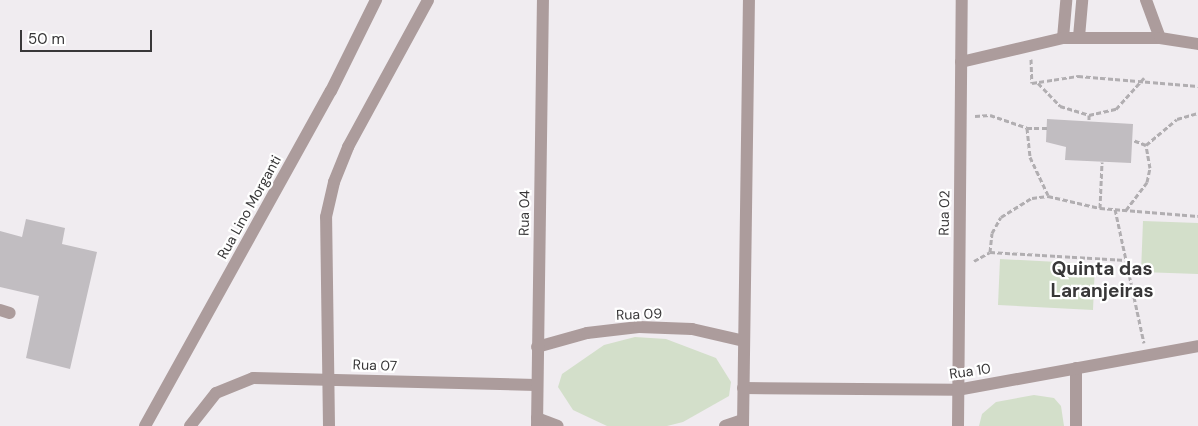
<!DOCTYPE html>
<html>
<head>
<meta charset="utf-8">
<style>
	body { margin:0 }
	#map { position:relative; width:1198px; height:426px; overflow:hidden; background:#f0ecf0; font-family:"DM Sans",sans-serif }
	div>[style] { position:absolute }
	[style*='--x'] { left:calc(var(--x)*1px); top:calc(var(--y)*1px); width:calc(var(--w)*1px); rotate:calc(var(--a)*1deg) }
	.green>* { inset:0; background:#d3dfca }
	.building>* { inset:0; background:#c1bdc1 }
	.path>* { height:3px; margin-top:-1.5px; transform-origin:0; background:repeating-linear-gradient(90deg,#b1aeb1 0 5px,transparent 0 7.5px) }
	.minor>* { height:12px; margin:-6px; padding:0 6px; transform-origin:6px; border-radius:6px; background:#ac9c9c }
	span { translate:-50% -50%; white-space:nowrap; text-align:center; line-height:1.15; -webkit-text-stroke:4.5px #fff; paint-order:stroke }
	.street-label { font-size:14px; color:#383738 }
	.district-label { font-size:19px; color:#383738; font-weight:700 }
	.scale { position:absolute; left:20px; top:30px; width:132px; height:22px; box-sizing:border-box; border:2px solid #383738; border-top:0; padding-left:6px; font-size:15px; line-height:18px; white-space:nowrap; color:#383738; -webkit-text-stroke:4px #fff; paint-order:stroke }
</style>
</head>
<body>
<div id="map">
	<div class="green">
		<div style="clip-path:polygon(1143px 221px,1198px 223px,1198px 274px,1141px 272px)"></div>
		<div style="clip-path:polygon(1000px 259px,1095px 264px,1093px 310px,998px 305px)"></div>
		<div style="clip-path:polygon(635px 337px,666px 339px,716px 358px,731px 382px,729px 396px,683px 422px,667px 426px,607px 426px,573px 410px,558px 387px,562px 374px,604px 345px)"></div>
		<div style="clip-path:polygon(1034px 395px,1054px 398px,1061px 406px,1064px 426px,979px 426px,982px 414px,996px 402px)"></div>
	</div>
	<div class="building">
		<div style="clip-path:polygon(1047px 119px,1133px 124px,1131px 163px,1065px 160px,1066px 147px,1046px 142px)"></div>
		<div style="clip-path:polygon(26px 219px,65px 228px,62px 244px,97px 252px,70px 369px,26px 358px,39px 296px,0 287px,0 231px,22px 237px)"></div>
	</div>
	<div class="path">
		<div style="--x:1031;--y:59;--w:24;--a:88"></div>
		<div style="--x:1032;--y:83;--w:47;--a:-8.7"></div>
		<div style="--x:1078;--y:76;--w:120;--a:4.8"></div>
		<div style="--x:1038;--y:83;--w:32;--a:46"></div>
		<div style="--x:1060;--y:106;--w:30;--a:17"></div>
		<div style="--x:1089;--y:115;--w:28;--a:-13"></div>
		<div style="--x:1116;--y:109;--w:42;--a:-47.9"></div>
		<div style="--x:1089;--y:115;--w:6;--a:90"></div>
		<div style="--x:975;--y:116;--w:15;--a:-4"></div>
		<div style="--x:990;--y:115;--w:39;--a:19"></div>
		<div style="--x:1027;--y:128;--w:20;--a:0"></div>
		<div style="--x:1027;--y:128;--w:29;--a:84"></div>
		<div style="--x:1030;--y:157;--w:42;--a:64.7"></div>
		<div style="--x:1146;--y:145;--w:40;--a:-40"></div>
		<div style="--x:1177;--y:119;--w:22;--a:-16"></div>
		<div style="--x:1100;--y:208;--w:46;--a:-87.5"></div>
		<div style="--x:1115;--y:209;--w:137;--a:77.8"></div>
		<div style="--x:1126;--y:210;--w:35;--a:-53"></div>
		<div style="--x:1147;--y:182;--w:14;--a:-78"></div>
		<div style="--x:1150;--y:168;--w:23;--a:-100"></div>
		<div style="--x:1146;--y:145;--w:14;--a:-159"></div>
		<div style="--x:990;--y:252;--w:19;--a:-84"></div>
		<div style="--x:992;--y:233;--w:18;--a:-61"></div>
		<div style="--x:1001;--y:217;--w:36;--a:-32"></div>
		<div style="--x:1032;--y:198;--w:16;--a:-7"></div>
		<div style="--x:1048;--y:196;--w:53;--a:13"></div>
		<div style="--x:1100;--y:208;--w:98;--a:4.7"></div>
		<div style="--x:974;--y:261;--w:18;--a:-29"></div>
		<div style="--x:990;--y:252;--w:136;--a:3.4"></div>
	</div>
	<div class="minor">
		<div style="--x:1146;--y:0;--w:40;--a:69.8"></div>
		<div style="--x:1079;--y:37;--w:37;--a:-85"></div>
		<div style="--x:1063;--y:38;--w:38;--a:-85"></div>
		<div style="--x:961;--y:62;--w:105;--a:-13.2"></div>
		<div style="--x:1063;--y:38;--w:97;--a:0"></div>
		<div style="--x:1160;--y:38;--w:38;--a:9"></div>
		<div style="--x:0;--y:310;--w:10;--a:17"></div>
		<div style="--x:537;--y:347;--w:52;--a:-15.6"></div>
		<div style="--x:587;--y:333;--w:52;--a:-6.6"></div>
		<div style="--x:639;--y:327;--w:53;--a:2.2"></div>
		<div style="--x:692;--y:329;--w:53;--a:13"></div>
		<div style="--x:1076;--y:368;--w:58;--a:90"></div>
		<div style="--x:743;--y:388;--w:214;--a:0.5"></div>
		<div style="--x:957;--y:390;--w:245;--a:-10.3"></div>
		<div style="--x:537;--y:418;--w:22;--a:21"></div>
		<div style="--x:145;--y:426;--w:383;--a:-61"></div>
		<div style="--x:331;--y:91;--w:102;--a:-63.7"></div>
		<div style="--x:190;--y:426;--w:42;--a:-51.8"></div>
		<div style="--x:216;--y:393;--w:40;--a:-22"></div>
		<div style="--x:253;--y:378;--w:283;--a:1.4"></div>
		<div style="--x:329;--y:426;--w:209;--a:-90.8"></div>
		<div style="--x:326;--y:217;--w:36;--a:-77"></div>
		<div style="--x:334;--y:182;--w:38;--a:-68"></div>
		<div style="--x:348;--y:147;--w:167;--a:-61.4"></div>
		<div style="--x:537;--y:426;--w:426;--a:-89.2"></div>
		<div style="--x:725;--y:426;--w:18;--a:-19"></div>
		<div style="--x:743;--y:426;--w:426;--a:-89.2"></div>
		<div style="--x:958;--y:426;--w:426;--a:-89.5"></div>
	</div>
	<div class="street-label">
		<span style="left:249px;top:207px;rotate:-61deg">Rua Lino Morganti</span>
		<span style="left:524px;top:213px;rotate:-89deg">Rua 04</span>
		<span style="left:944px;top:213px;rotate:-89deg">Rua 02</span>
		<span style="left:639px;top:314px;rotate:-2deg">Rua 09</span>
		<span style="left:375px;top:365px;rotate:2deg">Rua 07</span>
		<span style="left:970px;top:371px;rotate:-8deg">Rua 10</span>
	</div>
	<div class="district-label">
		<span style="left:1102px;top:280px">Quinta das<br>Laranjeiras</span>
	</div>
	<div class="scale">50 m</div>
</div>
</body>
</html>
